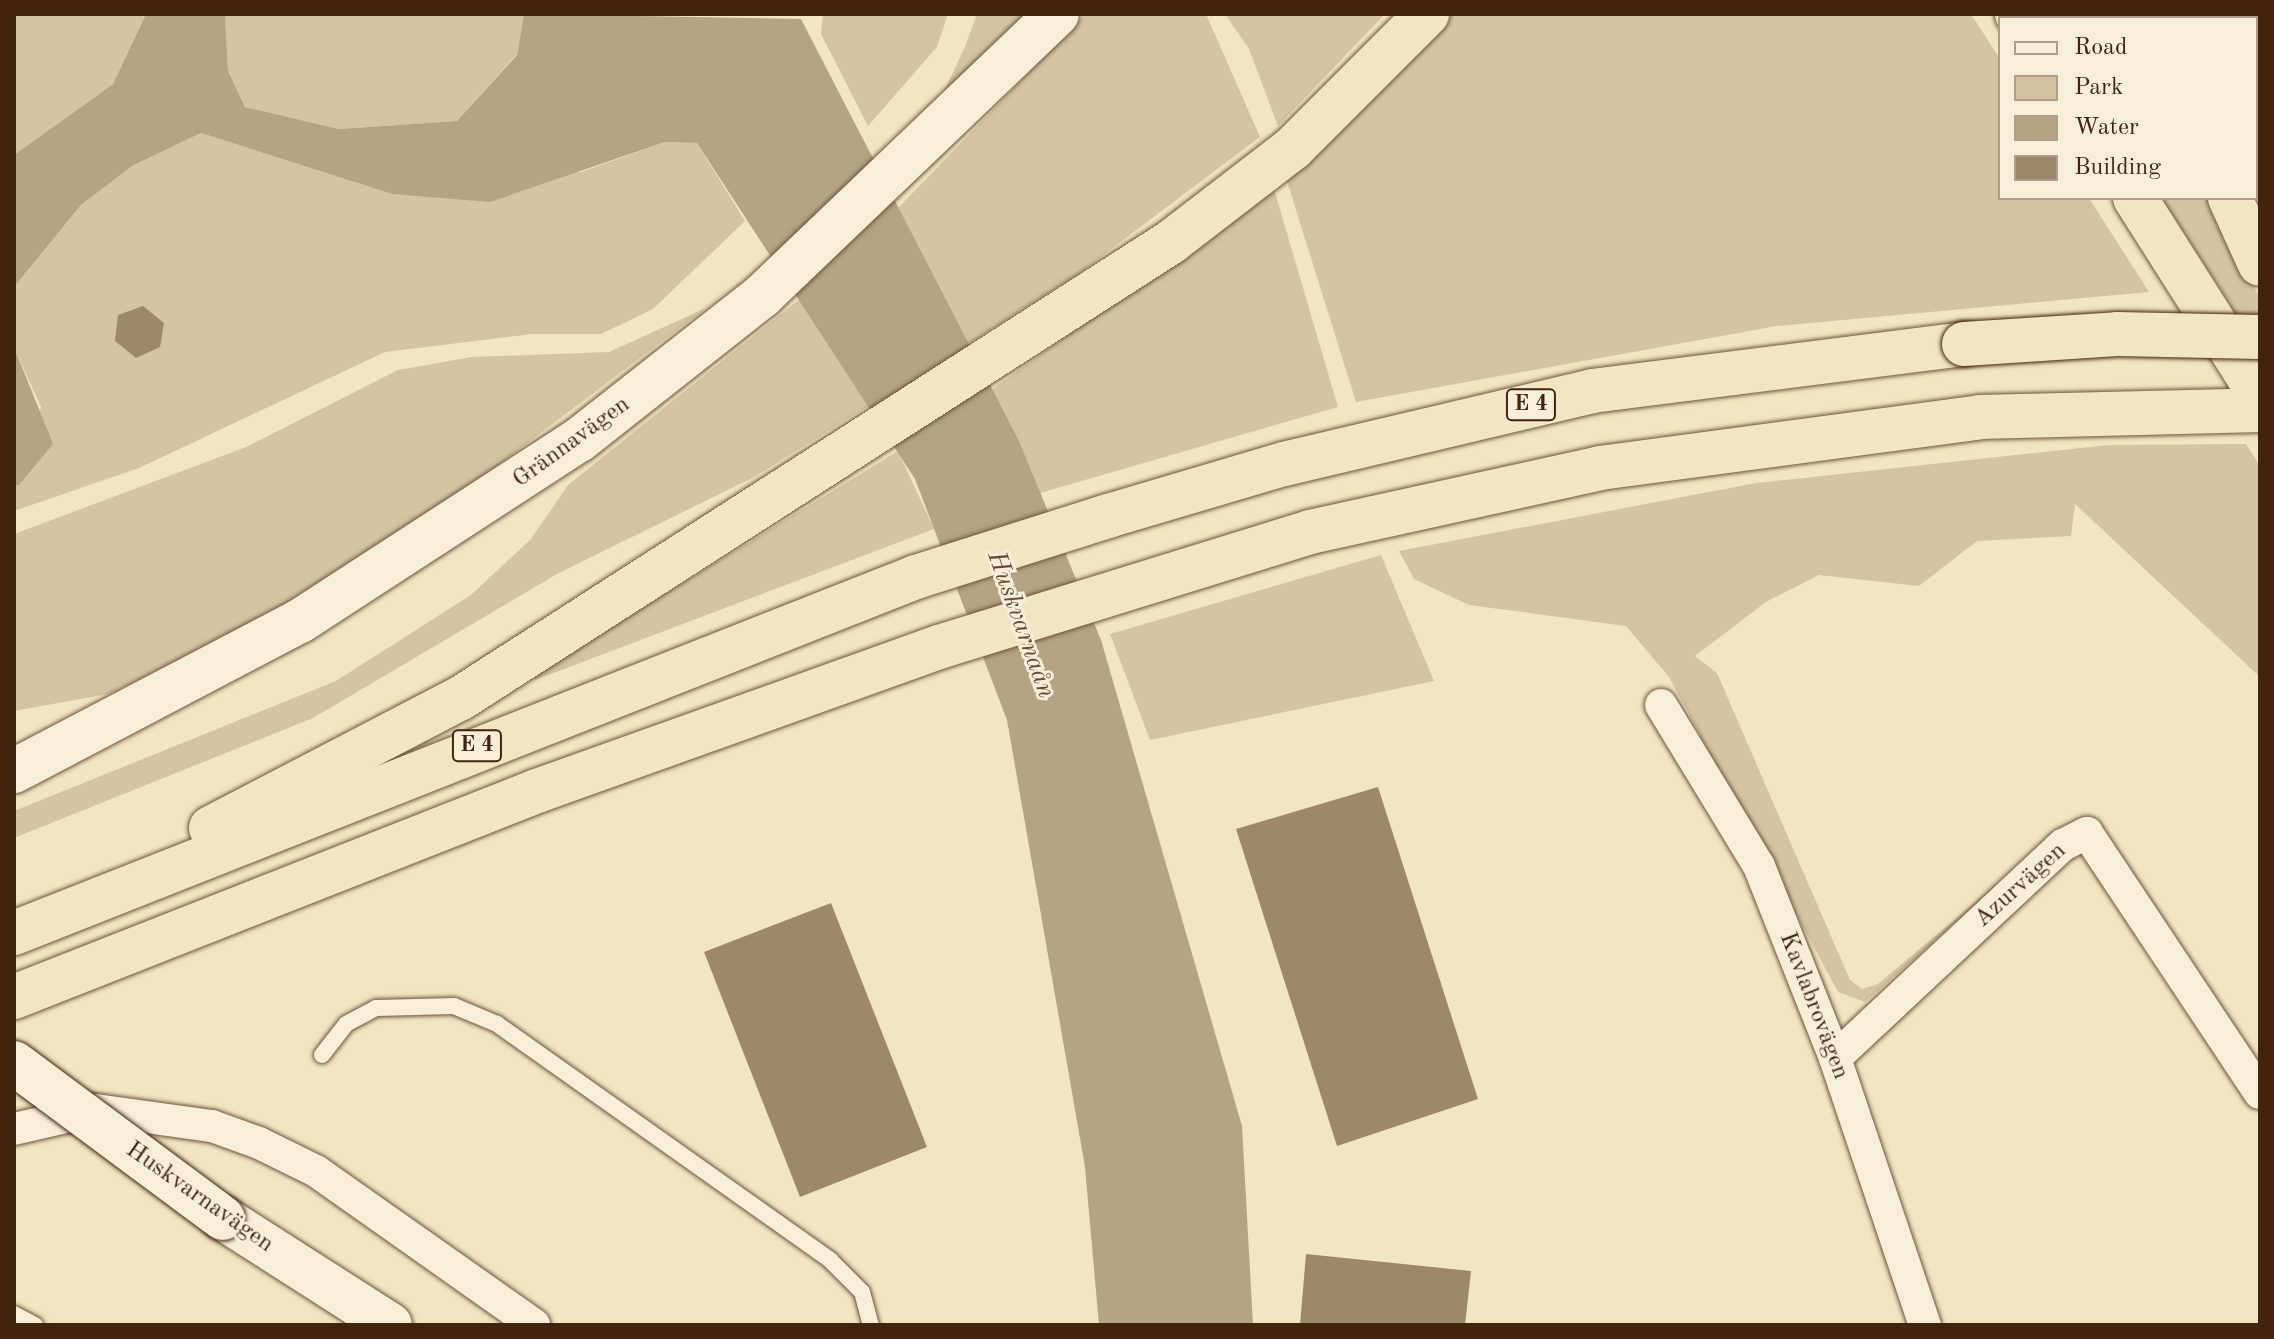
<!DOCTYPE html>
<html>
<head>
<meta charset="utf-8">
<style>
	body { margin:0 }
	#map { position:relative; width:2274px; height:1339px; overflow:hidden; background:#f2e5c3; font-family:"Old Standard TT",serif }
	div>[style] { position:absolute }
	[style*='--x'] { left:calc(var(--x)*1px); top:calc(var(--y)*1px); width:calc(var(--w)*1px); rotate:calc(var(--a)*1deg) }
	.green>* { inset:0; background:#d4c4a4 }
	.water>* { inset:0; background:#b5a385 }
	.building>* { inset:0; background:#9d886c }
	.roads { filter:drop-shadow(0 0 2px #6c543b) drop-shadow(0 0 2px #6c543b) }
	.lane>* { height:16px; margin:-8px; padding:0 8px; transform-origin:8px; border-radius:8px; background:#f7eed8 }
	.street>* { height:32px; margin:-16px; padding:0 16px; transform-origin:16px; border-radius:16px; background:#f7eed8 }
	.secondary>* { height:44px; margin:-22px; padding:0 22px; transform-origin:22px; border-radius:22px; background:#f7eed8 }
	.highway>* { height:44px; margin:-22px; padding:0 22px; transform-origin:22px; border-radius:22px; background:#f2e5c3 }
	.bridges { filter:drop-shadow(0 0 2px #40240e) drop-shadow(0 0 2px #40240e) }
	.secondary-bridge>* { height:44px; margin:-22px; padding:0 22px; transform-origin:22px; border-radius:22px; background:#f7eed8 }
	.highway-bridge>* { height:44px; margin:-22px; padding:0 22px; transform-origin:22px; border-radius:22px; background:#f2e5c3 }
	span { translate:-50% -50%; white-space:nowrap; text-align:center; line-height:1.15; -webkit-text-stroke:6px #f7eed8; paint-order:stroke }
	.shield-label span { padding:2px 6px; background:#f7eed8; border:2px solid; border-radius:6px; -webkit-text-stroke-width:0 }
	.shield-label { font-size:22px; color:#40240e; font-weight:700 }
	.street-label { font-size:24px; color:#40240e }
	.water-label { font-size:26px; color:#634a32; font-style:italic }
	.frame { position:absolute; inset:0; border:16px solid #40240e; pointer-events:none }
	.legend { position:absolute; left:1998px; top:16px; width:260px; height:184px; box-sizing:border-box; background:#f7eed8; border:2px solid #ae9d87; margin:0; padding:10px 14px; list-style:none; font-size:24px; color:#40240e }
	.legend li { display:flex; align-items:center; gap:16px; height:40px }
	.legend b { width:40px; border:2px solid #ae9d87 }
</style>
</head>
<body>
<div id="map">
	<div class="green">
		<div style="clip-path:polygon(14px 14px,146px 14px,113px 84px,14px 155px)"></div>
		<div style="clip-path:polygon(225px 14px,524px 14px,517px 54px,457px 121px,339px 129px,245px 107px,228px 72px)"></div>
		<div style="clip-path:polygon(823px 14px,948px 14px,937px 47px,868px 126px,821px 34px)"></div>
		<div style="clip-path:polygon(977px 14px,1026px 14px,939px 102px,964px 49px)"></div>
		<div style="clip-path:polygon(1086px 14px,1206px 14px,1260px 137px,1078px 274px,966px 345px,898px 208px)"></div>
		<div style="clip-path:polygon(1225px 14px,1385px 14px,1278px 126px,1249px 49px)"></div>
		<div style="clip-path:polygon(1448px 14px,1971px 14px,2000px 59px,2000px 198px,2089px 198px,2149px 292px,1777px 326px,1356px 402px,1286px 178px)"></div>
		<div style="clip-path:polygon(2191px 14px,2260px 14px,2260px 178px,2256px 18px)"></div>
		<div style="clip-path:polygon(201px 133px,392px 194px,581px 172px,665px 142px,697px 143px,745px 221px,653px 309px,601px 334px,532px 334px,385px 352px,139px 468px,14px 511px,14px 485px,41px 407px,14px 347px,14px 287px,81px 205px,132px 166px)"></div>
		<div style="clip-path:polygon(1274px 189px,1338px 407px,1040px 493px,991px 390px)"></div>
		<div style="clip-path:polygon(2162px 198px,2210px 198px,2260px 299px,2260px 351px)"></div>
		<div style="clip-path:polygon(800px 299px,870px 405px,756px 476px,557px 574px,313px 718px,14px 838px,14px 811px,336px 681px,471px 595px,531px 539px,568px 485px)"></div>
		<div style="clip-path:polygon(706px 308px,432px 515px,242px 630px,108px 694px,14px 711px,14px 534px,246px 447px,398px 370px,472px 357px,609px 352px)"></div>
		<div style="clip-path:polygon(2246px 444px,2260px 466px,2260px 677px,2075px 504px,2071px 536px,1977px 541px,1919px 586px,1819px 575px,1766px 602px,1695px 656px,1717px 673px,1850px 980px,1862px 989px,1878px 984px,2048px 841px,1865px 1002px,1838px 992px,1669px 677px,1626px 626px,1469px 605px,1414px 579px,1399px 551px,1756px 483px,2109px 445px)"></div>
		<div style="clip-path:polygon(898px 451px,934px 529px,535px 680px,535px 674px)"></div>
		<div style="clip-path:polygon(1381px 555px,1434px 681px,1150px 740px,1110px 634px)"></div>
	</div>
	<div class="water">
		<div style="clip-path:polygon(146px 14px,225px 14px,228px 71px,245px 107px,339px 129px,457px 121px,517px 55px,524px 14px,801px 19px,1019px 441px,1101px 640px,1242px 1126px,1253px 1325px,1099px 1325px,1085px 1167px,1007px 720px,915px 479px,697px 143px,665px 142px,490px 202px,392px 194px,201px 133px,132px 166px,81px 205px,14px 287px,14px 155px,113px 84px)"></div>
		<div style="clip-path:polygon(14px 347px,53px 444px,19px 485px,14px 485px)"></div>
	</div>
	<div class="building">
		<div style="clip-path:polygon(143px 306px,164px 323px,160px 347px,136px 358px,115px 341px,118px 315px)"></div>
		<div style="clip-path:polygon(1378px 787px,1478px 1099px,1337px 1146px,1236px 829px)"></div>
		<div style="clip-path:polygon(831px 903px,927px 1147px,800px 1197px,704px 952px)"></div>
		<div style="clip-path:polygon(1306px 1254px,1471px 1271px,1465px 1325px,1300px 1325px)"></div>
	</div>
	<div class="roads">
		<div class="lane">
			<div style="--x:322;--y:1055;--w:39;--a:-52"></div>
			<div style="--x:346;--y:1024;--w:34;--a:-28"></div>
			<div style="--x:376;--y:1008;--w:78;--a:-1.5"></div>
			<div style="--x:454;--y:1006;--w:47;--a:22.7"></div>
			<div style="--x:497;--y:1024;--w:408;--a:35.3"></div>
			<div style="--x:830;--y:1260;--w:45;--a:45"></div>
			<div style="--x:862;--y:1292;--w:34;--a:75"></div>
			<div style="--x:14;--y:1314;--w:24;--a:28"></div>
		</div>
		<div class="street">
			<div style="--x:1661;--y:705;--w:188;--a:58.7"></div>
			<div style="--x:1759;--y:866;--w:206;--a:68.4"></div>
			<div style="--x:1835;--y:1058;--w:282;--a:71.4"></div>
			<div style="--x:1835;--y:1058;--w:312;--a:-43.1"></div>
			<div style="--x:2063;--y:845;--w:27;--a:-27"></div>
			<div style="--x:2087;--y:833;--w:312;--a:56.4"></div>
			<div style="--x:14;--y:1129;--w:84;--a:-13"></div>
			<div style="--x:96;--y:1110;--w:117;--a:7.9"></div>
			<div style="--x:212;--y:1126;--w:50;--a:19.9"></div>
			<div style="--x:259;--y:1143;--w:64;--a:26.2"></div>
			<div style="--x:316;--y:1171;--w:267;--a:35.2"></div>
		</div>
		<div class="secondary">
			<div style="--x:14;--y:771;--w:323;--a:-27.7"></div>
			<div style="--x:300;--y:621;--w:333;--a:-33"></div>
			<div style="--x:579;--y:440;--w:233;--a:-38.2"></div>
			<div style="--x:762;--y:296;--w:408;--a:-43.7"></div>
			<div style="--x:223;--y:1218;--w:198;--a:32.6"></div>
		</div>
		<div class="highway">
			<div style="--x:2017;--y:14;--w:5;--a:53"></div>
			<div style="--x:2150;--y:14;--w:4;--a:63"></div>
			<div style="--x:2135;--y:198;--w:233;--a:57.6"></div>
			<div style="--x:2230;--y:198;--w:72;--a:65.6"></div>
			<div style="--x:211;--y:828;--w:282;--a:-27.5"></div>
			<div style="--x:461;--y:698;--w:844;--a:-32.71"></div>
			<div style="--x:1171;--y:242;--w:154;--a:-37.6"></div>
			<div style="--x:1293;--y:148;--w:190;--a:-45"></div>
			<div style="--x:14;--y:933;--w:970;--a:-21.54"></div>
			<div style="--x:916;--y:577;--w:201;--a:-17.6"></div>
			<div style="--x:1108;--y:516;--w:184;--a:-16.5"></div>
			<div style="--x:1284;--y:464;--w:317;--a:-13.3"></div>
			<div style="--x:1592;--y:391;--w:375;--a:-7.2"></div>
			<div style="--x:14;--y:997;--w:562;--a:-21.5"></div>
			<div style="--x:537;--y:791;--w:427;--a:-19.7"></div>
			<div style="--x:939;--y:647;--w:388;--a:-17.2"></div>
			<div style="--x:1310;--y:532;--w:297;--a:-12.4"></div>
			<div style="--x:1600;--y:468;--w:383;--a:-7.6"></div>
			<div style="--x:1980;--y:417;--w:280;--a:-1.4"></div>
		</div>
	</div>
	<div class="bridges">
		<div class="secondary-bridge">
			<div style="--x:14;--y:1063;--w:260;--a:36.6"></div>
		</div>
		<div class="highway-bridge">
			<div style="--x:1964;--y:344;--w:153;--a:-3.7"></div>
			<div style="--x:2117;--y:334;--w:143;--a:1.2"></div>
		</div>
	</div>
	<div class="shield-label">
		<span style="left:1531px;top:405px">E 4</span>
		<span style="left:477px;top:746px">E 4</span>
	</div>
	<div class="street-label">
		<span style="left:572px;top:443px;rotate:-36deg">Grännavägen</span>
		<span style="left:2021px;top:886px;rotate:-42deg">Azurvägen</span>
		<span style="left:1813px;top:1006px;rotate:69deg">Kavlabrovägen</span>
		<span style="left:199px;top:1198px;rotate:35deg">Huskvarnavägen</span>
	</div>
	<div class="water-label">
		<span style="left:1020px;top:625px;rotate:70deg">Huskvarnaån</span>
	</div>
	<div class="frame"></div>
	<ul class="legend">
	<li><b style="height:10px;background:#f7eed8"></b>Road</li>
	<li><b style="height:22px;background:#d4c4a4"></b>Park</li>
	<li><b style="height:22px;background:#b5a385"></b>Water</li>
	<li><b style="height:22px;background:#9d886c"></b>Building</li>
	</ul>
</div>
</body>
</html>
